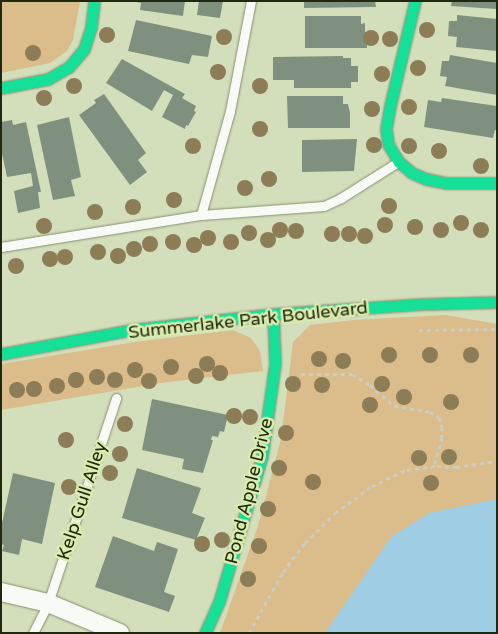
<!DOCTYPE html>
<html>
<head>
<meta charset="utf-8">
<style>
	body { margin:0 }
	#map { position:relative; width:498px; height:634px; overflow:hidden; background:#d3debb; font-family:"Varela Round",sans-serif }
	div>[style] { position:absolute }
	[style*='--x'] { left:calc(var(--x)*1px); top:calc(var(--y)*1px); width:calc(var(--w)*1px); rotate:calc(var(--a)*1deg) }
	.green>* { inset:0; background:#dbbc8b }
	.water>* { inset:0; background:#9ecde4 }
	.building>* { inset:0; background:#80907f }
	.path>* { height:3px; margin-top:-1.5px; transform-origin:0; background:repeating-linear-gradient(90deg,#cacec4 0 4px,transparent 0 8px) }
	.roads { filter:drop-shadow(0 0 1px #878f74) drop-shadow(0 0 1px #878f74) }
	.lane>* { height:9px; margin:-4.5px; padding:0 4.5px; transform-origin:4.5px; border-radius:4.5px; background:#f8faf5 }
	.street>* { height:18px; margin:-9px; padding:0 9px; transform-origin:9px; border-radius:9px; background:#f8faf5 }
	.fast>* { height:11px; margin:-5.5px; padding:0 5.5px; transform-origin:5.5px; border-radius:5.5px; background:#16e098 }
	.trees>* { width:16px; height:16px; margin:-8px; border-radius:50%; background:#8d7d57 }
	span { translate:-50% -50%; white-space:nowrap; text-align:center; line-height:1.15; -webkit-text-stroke:5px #d9ecad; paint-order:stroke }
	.street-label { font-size:18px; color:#212810 }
	.frame { position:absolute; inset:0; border:2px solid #212810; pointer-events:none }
</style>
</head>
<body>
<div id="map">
	<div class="green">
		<div style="clip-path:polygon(1px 1px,80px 1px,73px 40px,67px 51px,50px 63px,1px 73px)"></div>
		<div style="clip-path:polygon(446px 315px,497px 324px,497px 633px,220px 633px,258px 526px,281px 439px,293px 342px,310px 325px,353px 320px)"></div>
		<div style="clip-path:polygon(233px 330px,251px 338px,260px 351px,263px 371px,161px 383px,1px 410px,1px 364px,135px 342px)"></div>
	</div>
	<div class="water">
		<div style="clip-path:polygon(497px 499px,497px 633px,325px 633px,391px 537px,429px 513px)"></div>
	</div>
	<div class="building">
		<div style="clip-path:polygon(132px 1px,185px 1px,183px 16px,140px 10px,141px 3px)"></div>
		<div style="clip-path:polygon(199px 1px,223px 1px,220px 18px,197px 15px)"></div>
		<div style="clip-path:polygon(304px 1px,375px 1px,376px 7px,304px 8px)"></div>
		<div style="clip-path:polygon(452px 1px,497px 1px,497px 9px,451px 6px)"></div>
		<div style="clip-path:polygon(457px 15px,497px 19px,497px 51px,456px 47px,457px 37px,448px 36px,449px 21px,457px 21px)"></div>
		<div style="clip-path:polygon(305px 16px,361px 16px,361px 24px,365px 23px,365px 32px,367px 32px,367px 48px,305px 48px)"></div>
		<div style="clip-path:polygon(136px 20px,212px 36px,208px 57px,192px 55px,189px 64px,128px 51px)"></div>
		<div style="clip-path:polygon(450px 55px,497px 63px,497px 95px,445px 86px,447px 77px,440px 76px,442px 61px,449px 61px)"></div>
		<div style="clip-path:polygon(343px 56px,343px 58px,351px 58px,351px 66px,358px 66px,358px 82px,351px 82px,351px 88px,294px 88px,294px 80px,273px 80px,273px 57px)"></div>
		<div style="clip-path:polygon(122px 59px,185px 94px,182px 98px,196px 106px,194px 111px,196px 112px,188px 126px,186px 125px,185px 129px,162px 117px,173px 95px,164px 90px,152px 111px,106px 83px)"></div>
		<div style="clip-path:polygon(104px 94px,146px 153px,138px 160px,147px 172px,130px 185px,79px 115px,96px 103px,94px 100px)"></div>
		<div style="clip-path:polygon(287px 96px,343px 96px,343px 104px,348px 104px,350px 113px,350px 128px,288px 128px)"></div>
		<div style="clip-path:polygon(442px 98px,497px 106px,497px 130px,495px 130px,493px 138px,424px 127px,428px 100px,441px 102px)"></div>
		<div style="clip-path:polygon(69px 117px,81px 177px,71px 180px,75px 196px,53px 200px,37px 125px)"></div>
		<div style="clip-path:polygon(12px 120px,13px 125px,26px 122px,41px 192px,38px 192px,40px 208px,18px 213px,14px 191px,33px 186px,31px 173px,7px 177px,1px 149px,1px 122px)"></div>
		<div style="clip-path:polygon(357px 139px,354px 171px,302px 172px,302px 140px)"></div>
		<div style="clip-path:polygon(152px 399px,228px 415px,224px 432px,220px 431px,218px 437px,212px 436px,211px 440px,213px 440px,203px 473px,182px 469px,184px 459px,142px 450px)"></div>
		<div style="clip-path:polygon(137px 468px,201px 488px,192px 513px,205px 518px,196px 540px,122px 518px)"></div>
		<div style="clip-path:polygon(13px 473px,55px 483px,42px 544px,22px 539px,19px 555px,2px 551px,4px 545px,1px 544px,1px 528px)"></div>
		<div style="clip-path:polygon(113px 536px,154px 551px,157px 542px,178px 549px,164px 592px,175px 596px,169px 612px,95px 587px)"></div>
	</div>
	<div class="path">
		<div style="--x:419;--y:330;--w:78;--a:-0.7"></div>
		<div style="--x:301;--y:374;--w:51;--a:0"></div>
		<div style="--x:352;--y:374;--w:21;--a:31"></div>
		<div style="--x:370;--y:385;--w:32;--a:41"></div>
		<div style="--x:394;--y:406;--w:36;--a:9"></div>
		<div style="--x:430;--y:412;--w:10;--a:29"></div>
		<div style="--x:439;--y:417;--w:10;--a:73"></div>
		<div style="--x:442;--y:427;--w:10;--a:90"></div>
		<div style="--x:442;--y:437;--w:30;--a:105"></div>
		<div style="--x:249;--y:633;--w:70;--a:-60.9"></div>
		<div style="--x:283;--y:572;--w:36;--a:-53"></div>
		<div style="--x:305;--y:543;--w:42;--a:-45"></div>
		<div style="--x:335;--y:513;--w:46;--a:-36.1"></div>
		<div style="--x:372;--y:486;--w:38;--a:-25"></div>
		<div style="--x:407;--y:470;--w:30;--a:-8"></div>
		<div style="--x:437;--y:466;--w:19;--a:3"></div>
		<div style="--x:456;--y:467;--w:41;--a:-8.3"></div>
	</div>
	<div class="roads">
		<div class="lane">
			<div style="--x:201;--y:215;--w:108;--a:-74.4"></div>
			<div style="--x:230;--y:111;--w:112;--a:-79.2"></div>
			<div style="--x:1;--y:247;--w:203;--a:-9.1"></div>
			<div style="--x:201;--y:215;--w:123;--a:-4.2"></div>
			<div style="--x:324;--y:206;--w:19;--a:-25"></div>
			<div style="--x:341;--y:198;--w:67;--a:-32.3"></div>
			<div style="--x:33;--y:633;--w:34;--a:-63"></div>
			<div style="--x:48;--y:603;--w:216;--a:-71.6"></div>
		</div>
		<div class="street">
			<div style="--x:1;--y:592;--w:48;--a:13.2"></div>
			<div style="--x:48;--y:603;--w:78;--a:22.6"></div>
		</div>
		<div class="fast">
			<div style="--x:415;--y:1;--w:108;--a:103.4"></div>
			<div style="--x:390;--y:106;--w:23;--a:100"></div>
			<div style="--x:386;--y:129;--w:15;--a:82"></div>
			<div style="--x:388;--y:144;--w:21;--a:59"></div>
			<div style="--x:399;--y:162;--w:17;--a:40"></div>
			<div style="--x:412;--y:173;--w:15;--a:23"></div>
			<div style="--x:426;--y:179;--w:20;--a:11"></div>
			<div style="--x:446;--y:183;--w:51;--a:0"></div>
			<div style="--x:1;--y:88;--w:48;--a:-10.8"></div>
			<div style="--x:48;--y:79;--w:24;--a:-30"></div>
			<div style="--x:69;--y:67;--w:23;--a:-50"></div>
			<div style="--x:84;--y:49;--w:23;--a:-72"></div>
			<div style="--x:91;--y:27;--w:26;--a:-83"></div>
			<div style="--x:1;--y:354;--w:131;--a:-10.5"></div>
			<div style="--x:130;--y:330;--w:144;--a:-6.4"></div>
			<div style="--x:273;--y:314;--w:150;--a:-3.8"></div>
			<div style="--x:423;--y:304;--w:74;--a:-1.5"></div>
			<div style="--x:205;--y:633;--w:34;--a:-66"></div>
			<div style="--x:219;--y:602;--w:152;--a:-73.6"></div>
			<div style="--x:262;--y:456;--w:94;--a:-82"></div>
			<div style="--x:275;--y:363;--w:49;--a:-92.3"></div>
		</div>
	</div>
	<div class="trees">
		<div style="left:427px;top:30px"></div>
		<div style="left:107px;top:35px"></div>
		<div style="left:224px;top:37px"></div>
		<div style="left:371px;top:38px"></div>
		<div style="left:390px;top:39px"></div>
		<div style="left:33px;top:53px"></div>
		<div style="left:418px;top:68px"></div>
		<div style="left:218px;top:72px"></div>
		<div style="left:382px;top:74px"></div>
		<div style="left:74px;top:86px"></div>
		<div style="left:260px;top:86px"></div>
		<div style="left:44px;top:98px"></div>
		<div style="left:409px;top:107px"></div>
		<div style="left:372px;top:109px"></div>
		<div style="left:260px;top:129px"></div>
		<div style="left:374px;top:145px"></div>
		<div style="left:193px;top:146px"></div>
		<div style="left:409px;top:146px"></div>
		<div style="left:439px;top:151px"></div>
		<div style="left:481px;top:166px"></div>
		<div style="left:269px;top:179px"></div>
		<div style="left:245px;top:188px"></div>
		<div style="left:174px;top:200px"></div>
		<div style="left:389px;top:206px"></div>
		<div style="left:133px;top:207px"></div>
		<div style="left:95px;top:212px"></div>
		<div style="left:461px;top:223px"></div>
		<div style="left:385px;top:225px"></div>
		<div style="left:44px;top:226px"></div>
		<div style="left:415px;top:227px"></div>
		<div style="left:280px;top:230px"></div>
		<div style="left:441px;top:230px"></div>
		<div style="left:481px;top:230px"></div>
		<div style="left:296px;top:231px"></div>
		<div style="left:249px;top:233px"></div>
		<div style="left:332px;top:234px"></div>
		<div style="left:349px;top:234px"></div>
		<div style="left:365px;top:236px"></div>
		<div style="left:208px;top:238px"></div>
		<div style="left:268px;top:240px"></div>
		<div style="left:173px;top:242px"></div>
		<div style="left:231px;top:242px"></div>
		<div style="left:150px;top:244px"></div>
		<div style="left:194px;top:245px"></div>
		<div style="left:134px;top:249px"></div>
		<div style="left:98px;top:252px"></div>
		<div style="left:118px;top:256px"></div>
		<div style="left:65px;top:257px"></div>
		<div style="left:50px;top:259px"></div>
		<div style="left:16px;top:266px"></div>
		<div style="left:389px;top:355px"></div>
		<div style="left:430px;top:355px"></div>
		<div style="left:471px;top:355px"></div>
		<div style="left:319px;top:359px"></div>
		<div style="left:343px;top:361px"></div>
		<div style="left:207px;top:364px"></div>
		<div style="left:171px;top:367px"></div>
		<div style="left:135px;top:370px"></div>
		<div style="left:220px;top:373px"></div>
		<div style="left:196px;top:376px"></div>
		<div style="left:97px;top:377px"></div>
		<div style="left:76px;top:380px"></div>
		<div style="left:115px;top:380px"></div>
		<div style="left:149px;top:381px"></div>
		<div style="left:293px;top:384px"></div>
		<div style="left:382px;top:384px"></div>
		<div style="left:322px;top:385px"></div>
		<div style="left:57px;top:386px"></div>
		<div style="left:34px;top:389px"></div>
		<div style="left:17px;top:390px"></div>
		<div style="left:404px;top:397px"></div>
		<div style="left:451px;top:402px"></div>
		<div style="left:370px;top:405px"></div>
		<div style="left:234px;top:416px"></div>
		<div style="left:250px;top:417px"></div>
		<div style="left:125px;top:424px"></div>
		<div style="left:286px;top:433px"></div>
		<div style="left:66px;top:440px"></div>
		<div style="left:120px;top:454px"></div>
		<div style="left:449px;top:457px"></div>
		<div style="left:419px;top:458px"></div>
		<div style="left:279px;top:468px"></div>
		<div style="left:110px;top:473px"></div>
		<div style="left:313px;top:482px"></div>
		<div style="left:431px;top:483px"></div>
		<div style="left:69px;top:487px"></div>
		<div style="left:268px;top:509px"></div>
		<div style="left:222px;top:540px"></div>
		<div style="left:202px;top:544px"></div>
		<div style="left:259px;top:546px"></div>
		<div style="left:248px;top:579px"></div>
	</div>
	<div class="street-label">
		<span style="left:248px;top:320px;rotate:-6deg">Summerlake Park Boulevard</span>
		<span style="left:249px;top:491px;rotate:-76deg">Pond Apple Drive</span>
		<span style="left:82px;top:501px;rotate:-72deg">Kelp Gull Alley</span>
	</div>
	<div class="frame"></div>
</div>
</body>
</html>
